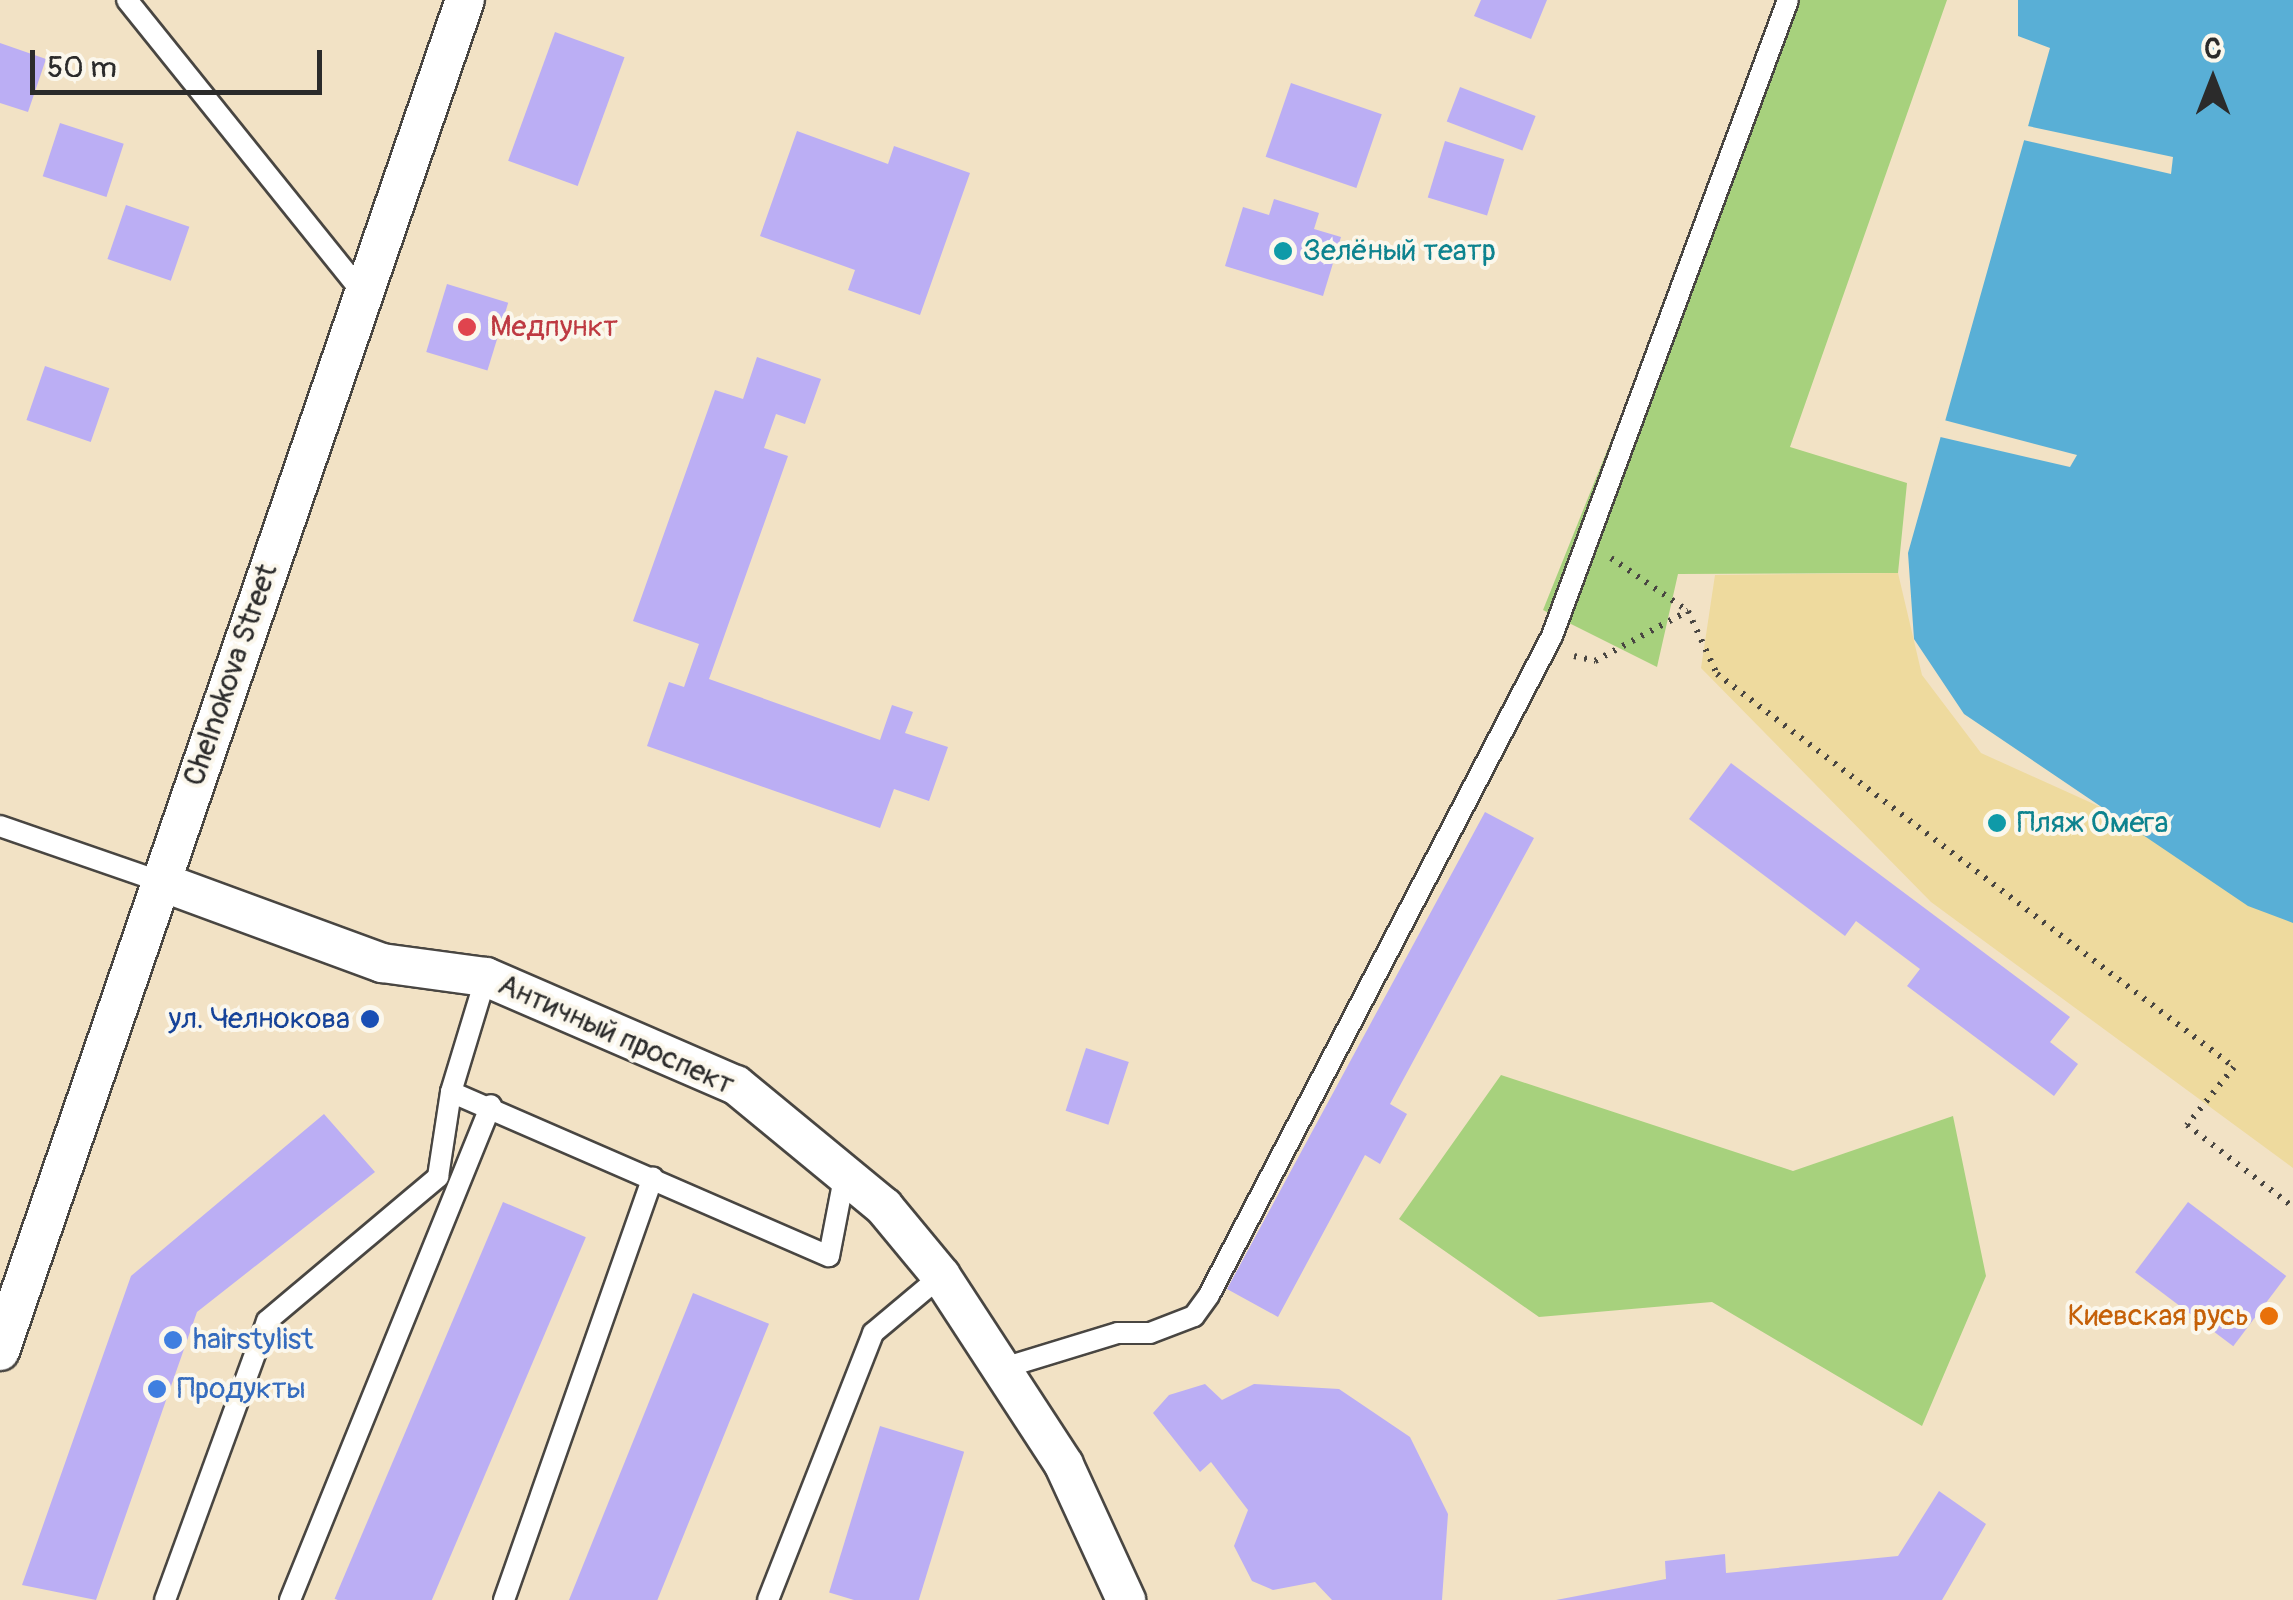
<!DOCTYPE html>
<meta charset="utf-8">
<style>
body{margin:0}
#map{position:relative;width:2293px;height:1600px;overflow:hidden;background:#f2e2c5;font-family:Pangolin,sans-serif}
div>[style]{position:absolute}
.green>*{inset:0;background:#a7d17d}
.sand>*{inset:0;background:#eeda9e}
.water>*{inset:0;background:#59afd6}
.pier>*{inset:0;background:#f2e2c5}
.building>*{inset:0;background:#bbaef4;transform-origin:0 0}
.path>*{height:6px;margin-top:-3px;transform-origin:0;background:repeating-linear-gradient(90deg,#494642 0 2.5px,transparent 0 10.5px)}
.roads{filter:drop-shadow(2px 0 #494642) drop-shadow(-2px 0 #494642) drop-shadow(0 2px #494642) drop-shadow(0 -2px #494642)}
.lane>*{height:20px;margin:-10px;padding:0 10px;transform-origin:10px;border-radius:10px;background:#fff}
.street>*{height:38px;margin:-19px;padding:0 19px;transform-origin:19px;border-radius:19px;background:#fff}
.dots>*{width:28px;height:28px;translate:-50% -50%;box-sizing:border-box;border:5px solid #fbf7ec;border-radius:50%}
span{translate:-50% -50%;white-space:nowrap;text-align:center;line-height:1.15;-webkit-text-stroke:8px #fbf7ec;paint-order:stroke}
.culture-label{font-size:30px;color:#0d838f}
.left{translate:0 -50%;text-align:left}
.health-label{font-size:30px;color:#be3a42}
.street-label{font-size:30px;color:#2b2b2b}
.transit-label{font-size:30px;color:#164399}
.right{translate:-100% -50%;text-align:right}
.food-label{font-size:30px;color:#c56008}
.shop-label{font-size:30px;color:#366cbe}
.north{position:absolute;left:2163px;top:30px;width:100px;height:100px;-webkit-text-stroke:8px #fbf7ec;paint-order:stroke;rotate:0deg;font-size:28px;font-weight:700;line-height:40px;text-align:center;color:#2b2b2b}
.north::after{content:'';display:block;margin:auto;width:35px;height:45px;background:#2b2b2b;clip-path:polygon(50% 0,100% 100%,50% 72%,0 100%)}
.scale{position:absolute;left:30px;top:50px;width:292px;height:45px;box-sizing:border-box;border:5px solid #2b2b2b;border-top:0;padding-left:12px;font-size:30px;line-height:35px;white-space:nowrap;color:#2b2b2b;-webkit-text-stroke:8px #fbf7ec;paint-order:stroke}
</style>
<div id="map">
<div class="green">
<i style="clip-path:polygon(1788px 0,1947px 0,1790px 447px,1907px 483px,1898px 573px,1678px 574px,1657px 667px,1543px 610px)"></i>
<i style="clip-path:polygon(1501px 1075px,1793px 1171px,1953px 1116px,1986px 1276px,1922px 1426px,1712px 1302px,1539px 1317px,1399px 1219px)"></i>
</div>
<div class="sand">
<i style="clip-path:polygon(1898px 573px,1922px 675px,1981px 753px,2293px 894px,2293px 1168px,1931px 902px,1701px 668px,1715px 575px)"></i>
</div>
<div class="water">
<i style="clip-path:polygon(2018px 0,2293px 0,2293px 923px,2248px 906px,1964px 714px,1914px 639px,1908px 553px,2050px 48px,2018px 36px)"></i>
</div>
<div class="pier">
<i style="clip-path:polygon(2023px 125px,2173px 157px,2171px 174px,2019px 139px)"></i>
<i style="clip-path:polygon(1940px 419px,2077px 455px,2070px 467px,1936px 436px)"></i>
</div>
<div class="building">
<i style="clip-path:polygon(1481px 0,1547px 0,1531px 39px,1474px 16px)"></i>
<i style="left:555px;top:32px;width:74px;height:137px;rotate:20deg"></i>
<i style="clip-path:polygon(0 43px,46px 59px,28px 112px,0 103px)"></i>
<i style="left:1291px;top:83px;width:96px;height:78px;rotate:19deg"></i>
<i style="left:1460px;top:87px;width:81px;height:37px;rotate:21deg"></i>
<i style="left:60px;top:123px;width:67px;height:56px;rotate:18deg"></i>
<i style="clip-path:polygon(797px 131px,888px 164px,894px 146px,970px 173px,920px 315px,848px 290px,855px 270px,760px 236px)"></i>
<i style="left:1445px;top:141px;width:62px;height:59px;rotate:17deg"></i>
<i style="clip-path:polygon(1274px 199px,1319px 213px,1314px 229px,1341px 237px,1323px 296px,1225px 266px,1243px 207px,1269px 215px)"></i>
<i style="left:126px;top:205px;width:67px;height:57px;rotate:19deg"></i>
<i style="left:447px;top:284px;width:64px;height:71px;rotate:17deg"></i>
<i style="clip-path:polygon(757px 357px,821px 379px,805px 424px,776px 414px,764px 448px,788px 456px,709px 679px,880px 740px,892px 705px,913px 712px,905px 733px,948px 747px,929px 801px,894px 789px,880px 828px,647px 746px,669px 682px,684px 687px,699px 644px,633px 621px,715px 390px,743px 399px)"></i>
<i style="left:45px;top:366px;width:68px;height:57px;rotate:19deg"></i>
<i style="clip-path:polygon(1731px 763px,2070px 1017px,2050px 1042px,2078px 1064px,2054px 1096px,1907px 986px,1920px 969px,1856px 921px,1845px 936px,1689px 819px)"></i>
<i style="clip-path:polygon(1485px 812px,1534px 838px,1390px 1104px,1407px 1114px,1380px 1164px,1365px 1155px,1278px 1317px,1227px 1289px)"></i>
<i style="left:1086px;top:1048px;width:45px;height:66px;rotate:18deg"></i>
<i style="clip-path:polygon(324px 1114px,375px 1172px,197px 1312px,96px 1600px,22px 1585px,131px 1276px)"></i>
<i style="left:503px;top:1202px;width:90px;height:431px;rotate:23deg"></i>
<i style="left:2188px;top:1202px;width:123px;height:88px;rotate:37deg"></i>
<i style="left:693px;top:1293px;width:82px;height:331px;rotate:22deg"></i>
<i style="clip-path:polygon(1205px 1384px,1222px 1400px,1254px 1384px,1339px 1389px,1410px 1437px,1448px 1514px,1442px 1600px,1332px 1600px,1315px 1582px,1273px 1590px,1252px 1581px,1234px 1546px,1248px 1510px,1211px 1462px,1200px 1472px,1153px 1413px,1169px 1395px)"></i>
<i style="left:880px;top:1426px;width:88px;height:174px;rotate:17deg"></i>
<i style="clip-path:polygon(1939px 1491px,1986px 1524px,1942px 1600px,1556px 1600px,1666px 1579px,1665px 1561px,1725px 1554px,1726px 1573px,1898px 1556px)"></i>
</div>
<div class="path">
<i style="left:1611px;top:558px;width:93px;rotate:34.5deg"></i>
<i style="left:1574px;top:656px;width:22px;rotate:13deg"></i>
<i style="left:1595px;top:661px;width:106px;rotate:-28.3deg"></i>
<i style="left:1688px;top:611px;width:69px;rotate:65.3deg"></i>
<i style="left:1717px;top:674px;width:649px;rotate:37.24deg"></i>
<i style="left:2234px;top:1067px;width:75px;rotate:129deg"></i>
<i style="left:2187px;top:1125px;width:134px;rotate:37.7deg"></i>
</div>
<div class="roads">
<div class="lane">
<i style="left:127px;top:0;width:377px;rotate:51.2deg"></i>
<i style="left:0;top:826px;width:168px;rotate:19.1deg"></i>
<i style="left:451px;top:1092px;width:412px;rotate:23.5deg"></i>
<i style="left:829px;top:1256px;width:85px;rotate:-79.1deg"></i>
<i style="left:1000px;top:1369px;width:123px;rotate:-17deg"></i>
<i style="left:1118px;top:1333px;width:32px"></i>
<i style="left:1150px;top:1333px;width:47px;rotate:-21.1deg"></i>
<i style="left:1194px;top:1316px;width:26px;rotate:-54deg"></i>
<i style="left:1209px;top:1295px;width:743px;rotate:-62.5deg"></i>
<i style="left:1552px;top:636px;width:678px;rotate:-69.64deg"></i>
<i style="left:165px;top:1600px;width:297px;rotate:-69.9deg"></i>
<i style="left:267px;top:1321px;width:224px;rotate:-40.1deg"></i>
<i style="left:438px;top:1177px;width:86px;rotate:-81.3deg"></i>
<i style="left:451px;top:1092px;width:120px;rotate:-73.1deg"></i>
<i style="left:290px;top:1600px;width:534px;rotate:-67.9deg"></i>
<i style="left:504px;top:1600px;width:448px;rotate:-70.6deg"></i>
<i style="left:768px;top:1600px;width:287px;rotate:-68.5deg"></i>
<i style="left:873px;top:1333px;width:89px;rotate:-40deg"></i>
</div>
<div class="street">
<i style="left:159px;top:881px;width:238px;rotate:20.2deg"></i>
<i style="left:382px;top:963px;width:105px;rotate:7.7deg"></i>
<i style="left:486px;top:977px;width:272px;rotate:23.4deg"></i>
<i style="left:736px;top:1085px;width:192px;rotate:39.5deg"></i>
<i style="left:884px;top:1207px;width:89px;rotate:50.4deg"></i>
<i style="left:941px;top:1276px;width:225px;rotate:56.9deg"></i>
<i style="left:1064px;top:1465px;width:149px;rotate:65.3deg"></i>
<i style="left:0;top:1351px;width:1429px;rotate:-71.01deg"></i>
</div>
</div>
<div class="dots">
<i style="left:1283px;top:251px;background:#0f9aa8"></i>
<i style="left:467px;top:327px;background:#e0444e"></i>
<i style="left:1997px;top:823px;background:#0f9aa8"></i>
<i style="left:370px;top:1019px;background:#1a4fb4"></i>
<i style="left:2269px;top:1316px;background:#e8710a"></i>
<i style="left:173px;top:1340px;background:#3f7fe0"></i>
<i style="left:157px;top:1389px;background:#3f7fe0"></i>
</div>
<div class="culture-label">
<span class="left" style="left:1303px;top:251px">Зелёный театр</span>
<span class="left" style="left:2017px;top:823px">Пляж Омега</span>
</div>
<div class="health-label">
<span class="left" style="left:490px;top:327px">Медпункт</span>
</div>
<div class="street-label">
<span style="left:231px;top:675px;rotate:-71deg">Chelnokova Street</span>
<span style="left:616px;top:1035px;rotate:24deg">Античный проспект</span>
</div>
<div class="transit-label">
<span class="right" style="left:350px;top:1019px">ул. Челнокова</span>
</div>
<div class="food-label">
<span class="right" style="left:2249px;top:1316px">Киевская русь</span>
</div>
<div class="shop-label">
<span class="left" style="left:193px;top:1340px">hairstylist</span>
<span class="left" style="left:177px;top:1389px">Продукты</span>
</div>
<div class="north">С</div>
<div class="scale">50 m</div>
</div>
